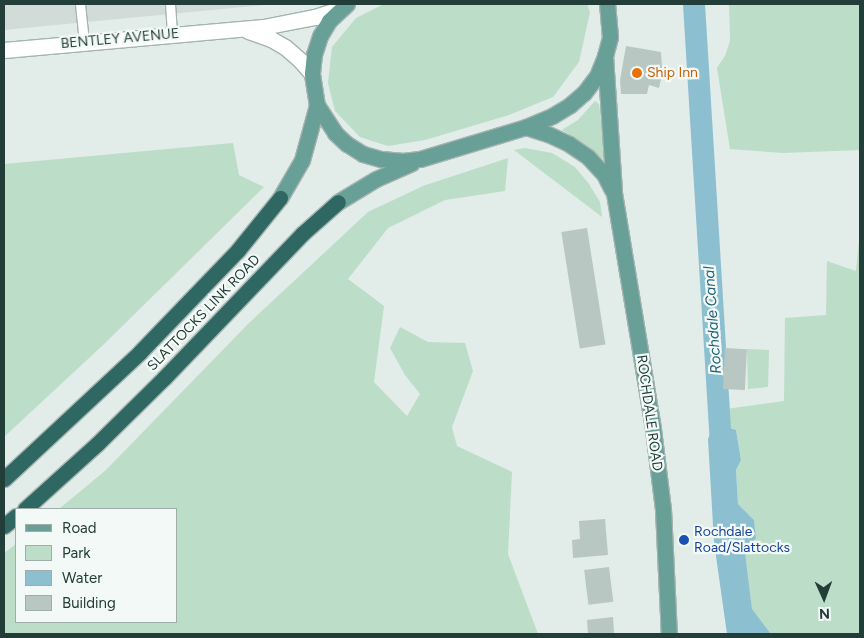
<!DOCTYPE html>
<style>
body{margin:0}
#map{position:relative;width:864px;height:638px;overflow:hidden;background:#e2ece9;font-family:Figtree,sans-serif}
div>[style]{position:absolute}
.built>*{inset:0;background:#d1dcd8}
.green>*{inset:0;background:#bcddc8}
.water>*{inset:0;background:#8cbfd0}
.canal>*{height:22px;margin:-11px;padding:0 11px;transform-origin:11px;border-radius:11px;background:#8cbfd0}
.building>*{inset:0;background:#b8c7c2;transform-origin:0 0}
.roads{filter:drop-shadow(1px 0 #a5b4b0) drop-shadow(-1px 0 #a5b4b0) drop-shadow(0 1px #a5b4b0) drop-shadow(0 -1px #a5b4b0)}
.lane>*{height:9px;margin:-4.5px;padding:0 4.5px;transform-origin:4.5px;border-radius:4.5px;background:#fff}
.street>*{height:15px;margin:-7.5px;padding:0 7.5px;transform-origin:7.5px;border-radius:7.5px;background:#fff}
.primary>*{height:15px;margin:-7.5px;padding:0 7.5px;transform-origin:7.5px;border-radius:7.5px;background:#68a097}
.highway>*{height:15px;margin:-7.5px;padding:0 7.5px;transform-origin:7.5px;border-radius:7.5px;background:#2f6862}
.dots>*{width:14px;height:14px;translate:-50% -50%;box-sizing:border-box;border:2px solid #f3f9f6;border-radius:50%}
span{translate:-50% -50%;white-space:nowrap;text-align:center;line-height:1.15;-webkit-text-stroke:4.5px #f3f9f6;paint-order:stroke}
.street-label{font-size:14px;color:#233d38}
.food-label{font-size:14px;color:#c56008}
.left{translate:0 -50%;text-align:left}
.transit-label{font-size:14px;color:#164399}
.water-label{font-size:15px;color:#1e6077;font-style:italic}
.frame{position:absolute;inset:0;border:5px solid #233d38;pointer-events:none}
.legend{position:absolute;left:15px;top:508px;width:162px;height:115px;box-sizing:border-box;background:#f3f9f6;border:1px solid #a0aeaa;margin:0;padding:6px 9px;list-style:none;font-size:15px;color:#233d38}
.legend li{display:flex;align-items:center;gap:10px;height:25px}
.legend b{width:25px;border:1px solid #a0aeaa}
.north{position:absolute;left:799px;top:573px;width:50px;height:50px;-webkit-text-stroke:4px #f3f9f6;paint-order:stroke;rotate:178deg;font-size:14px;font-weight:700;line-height:20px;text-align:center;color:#233d38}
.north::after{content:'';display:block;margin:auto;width:18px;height:22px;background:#233d38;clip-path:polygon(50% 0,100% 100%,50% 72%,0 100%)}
</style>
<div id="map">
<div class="built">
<i style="clip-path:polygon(4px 4px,274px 4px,4px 30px)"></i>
</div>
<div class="green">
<i style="clip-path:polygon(384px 4px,587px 4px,590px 12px,579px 62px,553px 97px,509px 115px,425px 140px,388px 146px,360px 137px,335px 111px,328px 83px,332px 47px,356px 18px)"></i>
<i style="clip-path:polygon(729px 4px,860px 4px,860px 150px,783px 153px,730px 149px,717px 68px,725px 56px,730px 41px)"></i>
<i style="clip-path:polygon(595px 101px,599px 104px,605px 155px,602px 159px,589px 147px,562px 130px,578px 120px)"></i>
<i style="clip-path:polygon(233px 143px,239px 175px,264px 187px,102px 346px,4px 437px,4px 164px)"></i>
<i style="clip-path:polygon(525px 148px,552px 153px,575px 167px,589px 184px,600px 202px,602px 217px,514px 150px)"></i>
<i style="clip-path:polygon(508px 158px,505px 191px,445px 200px,388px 228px,348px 279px,384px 306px,374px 382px,407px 416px,420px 394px,405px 375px,390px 348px,400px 327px,428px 342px,465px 343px,473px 371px,452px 427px,457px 446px,512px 472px,508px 554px,538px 634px,4px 634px,4px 553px,16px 544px,16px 622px,176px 622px,176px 509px,59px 509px,106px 470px,249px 323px,368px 212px,423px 186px)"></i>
<i style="clip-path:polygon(860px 232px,860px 634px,771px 634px,752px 609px,745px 552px,756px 538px,754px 520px,738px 504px,736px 470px,741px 460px,736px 430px,727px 427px,726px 409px,784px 401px,785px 318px,826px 315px,827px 261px,856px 271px)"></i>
<i style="clip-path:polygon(747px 349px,769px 350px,768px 387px,748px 389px)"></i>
</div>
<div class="water">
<i style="clip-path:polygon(712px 409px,726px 409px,727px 427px,736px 430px,741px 460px,736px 470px,738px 504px,754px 520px,756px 538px,745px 552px,752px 609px,771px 634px,727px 634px,714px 542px,708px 439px,714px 424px)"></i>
</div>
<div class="canal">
<i style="left:694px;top:4px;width:437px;rotate:86.5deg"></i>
</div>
<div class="building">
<i style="clip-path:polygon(626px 46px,661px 52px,662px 69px,654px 68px,652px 77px,661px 79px,659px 88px,649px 85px,647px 94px,621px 94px,620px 80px)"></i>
<i style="left:587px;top:228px;width:118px;height:26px;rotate:81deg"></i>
<i style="left:725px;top:348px;width:22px;height:41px;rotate:3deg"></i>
<i style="clip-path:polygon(605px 519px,608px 555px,573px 558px,572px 540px,580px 539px,579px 521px)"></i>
<i style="left:609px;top:567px;width:35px;height:25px;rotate:83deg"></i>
<i style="clip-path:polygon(613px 617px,614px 634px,588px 634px,587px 620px)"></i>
</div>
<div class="roads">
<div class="lane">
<i style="left:80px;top:4px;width:38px;rotate:84deg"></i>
<i style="left:170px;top:4px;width:31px;rotate:86deg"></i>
</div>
<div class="street">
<i style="left:248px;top:31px;width:24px;rotate:19deg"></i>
<i style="left:271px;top:39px;width:16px;rotate:30deg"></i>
<i style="left:285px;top:47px;width:20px;rotate:41deg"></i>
<i style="left:300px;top:60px;width:18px;rotate:49deg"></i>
<i style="left:4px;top:50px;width:260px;rotate:-5.1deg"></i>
<i style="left:263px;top:27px;width:53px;rotate:-10.9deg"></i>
<i style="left:315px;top:17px;width:26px;rotate:-18deg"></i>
</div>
<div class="primary">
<i style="left:347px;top:4px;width:25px;rotate:137deg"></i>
<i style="left:329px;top:21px;width:17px;rotate:121deg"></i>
<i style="left:320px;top:36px;width:19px;rotate:108deg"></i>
<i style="left:314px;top:54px;width:20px;rotate:96deg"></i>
<i style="left:312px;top:74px;width:31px;rotate:81deg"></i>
<i style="left:317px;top:105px;width:33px;rotate:57deg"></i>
<i style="left:335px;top:133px;width:16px;rotate:43deg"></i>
<i style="left:347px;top:144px;width:19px;rotate:32deg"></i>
<i style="left:363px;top:154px;width:19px;rotate:16deg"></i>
<i style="left:381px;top:159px;width:22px;rotate:5deg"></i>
<i style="left:403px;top:161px;width:17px;rotate:-7deg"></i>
<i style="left:420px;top:159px;width:111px;rotate:-16.8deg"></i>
<i style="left:526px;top:127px;width:28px;rotate:-23deg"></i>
<i style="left:552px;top:116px;width:21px;rotate:-31deg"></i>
<i style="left:570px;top:105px;width:18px;rotate:-41deg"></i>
<i style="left:584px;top:93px;width:21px;rotate:-53deg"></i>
<i style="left:597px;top:76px;width:22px;rotate:-68deg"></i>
<i style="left:605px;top:56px;width:20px;rotate:-75deg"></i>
<i style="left:610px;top:37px;width:33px;rotate:-95deg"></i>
<i style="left:605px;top:56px;width:137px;rotate:86.2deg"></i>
<i style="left:614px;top:193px;width:239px;rotate:80.6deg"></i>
<i style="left:653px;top:429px;width:81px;rotate:82.9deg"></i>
<i style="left:663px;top:509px;width:125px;rotate:87.3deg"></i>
<i style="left:526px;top:127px;width:23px;rotate:18deg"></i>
<i style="left:548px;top:134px;width:23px;rotate:25deg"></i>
<i style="left:569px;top:144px;width:23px;rotate:34deg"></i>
<i style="left:588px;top:157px;width:23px;rotate:47deg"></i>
<i style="left:604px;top:174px;width:18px;rotate:63deg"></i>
<i style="left:280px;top:198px;width:44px;rotate:-59.9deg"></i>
<i style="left:302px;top:160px;width:57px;rotate:-74.7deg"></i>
<i style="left:338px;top:202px;width:44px;rotate:-31.2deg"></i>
<i style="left:376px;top:179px;width:39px;rotate:-24deg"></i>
</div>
<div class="highway">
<i style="left:4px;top:479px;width:186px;rotate:-43deg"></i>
<i style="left:140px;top:352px;width:141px;rotate:-46.1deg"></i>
<i style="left:238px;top:250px;width:67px;rotate:-51.1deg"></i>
<i style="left:25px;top:509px;width:97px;rotate:-42.1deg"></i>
<i style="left:97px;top:444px;width:94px;rotate:-44.6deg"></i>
<i style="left:164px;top:378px;width:199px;rotate:-46.2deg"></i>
<i style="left:302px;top:234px;width:48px;rotate:-41.6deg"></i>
<i style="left:4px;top:526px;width:16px;rotate:-40deg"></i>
</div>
</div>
<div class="dots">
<i style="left:637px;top:73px;background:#e8710a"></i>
<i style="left:684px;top:540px;background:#1a4fb4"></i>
</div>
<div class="street-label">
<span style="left:120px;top:39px;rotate:-5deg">BENTLEY AVENUE</span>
<span style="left:204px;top:313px;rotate:-46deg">SLATTOCKS LINK ROAD</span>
<span style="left:649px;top:413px;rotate:82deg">ROCHDALE ROAD</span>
</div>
<div class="food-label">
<span class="left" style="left:647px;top:73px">Ship Inn</span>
</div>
<div class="transit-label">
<span class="left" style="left:694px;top:540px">Rochdale<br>Road/Slattocks</span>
</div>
<div class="water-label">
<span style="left:713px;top:320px;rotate:-94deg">Rochdale Canal</span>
</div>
<div class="frame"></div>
<ul class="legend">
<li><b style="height:6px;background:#68a097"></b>Road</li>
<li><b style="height:14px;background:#bcddc8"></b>Park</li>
<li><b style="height:14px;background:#8cbfd0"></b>Water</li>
<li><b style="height:14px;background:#b8c7c2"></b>Building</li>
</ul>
<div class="north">N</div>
</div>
